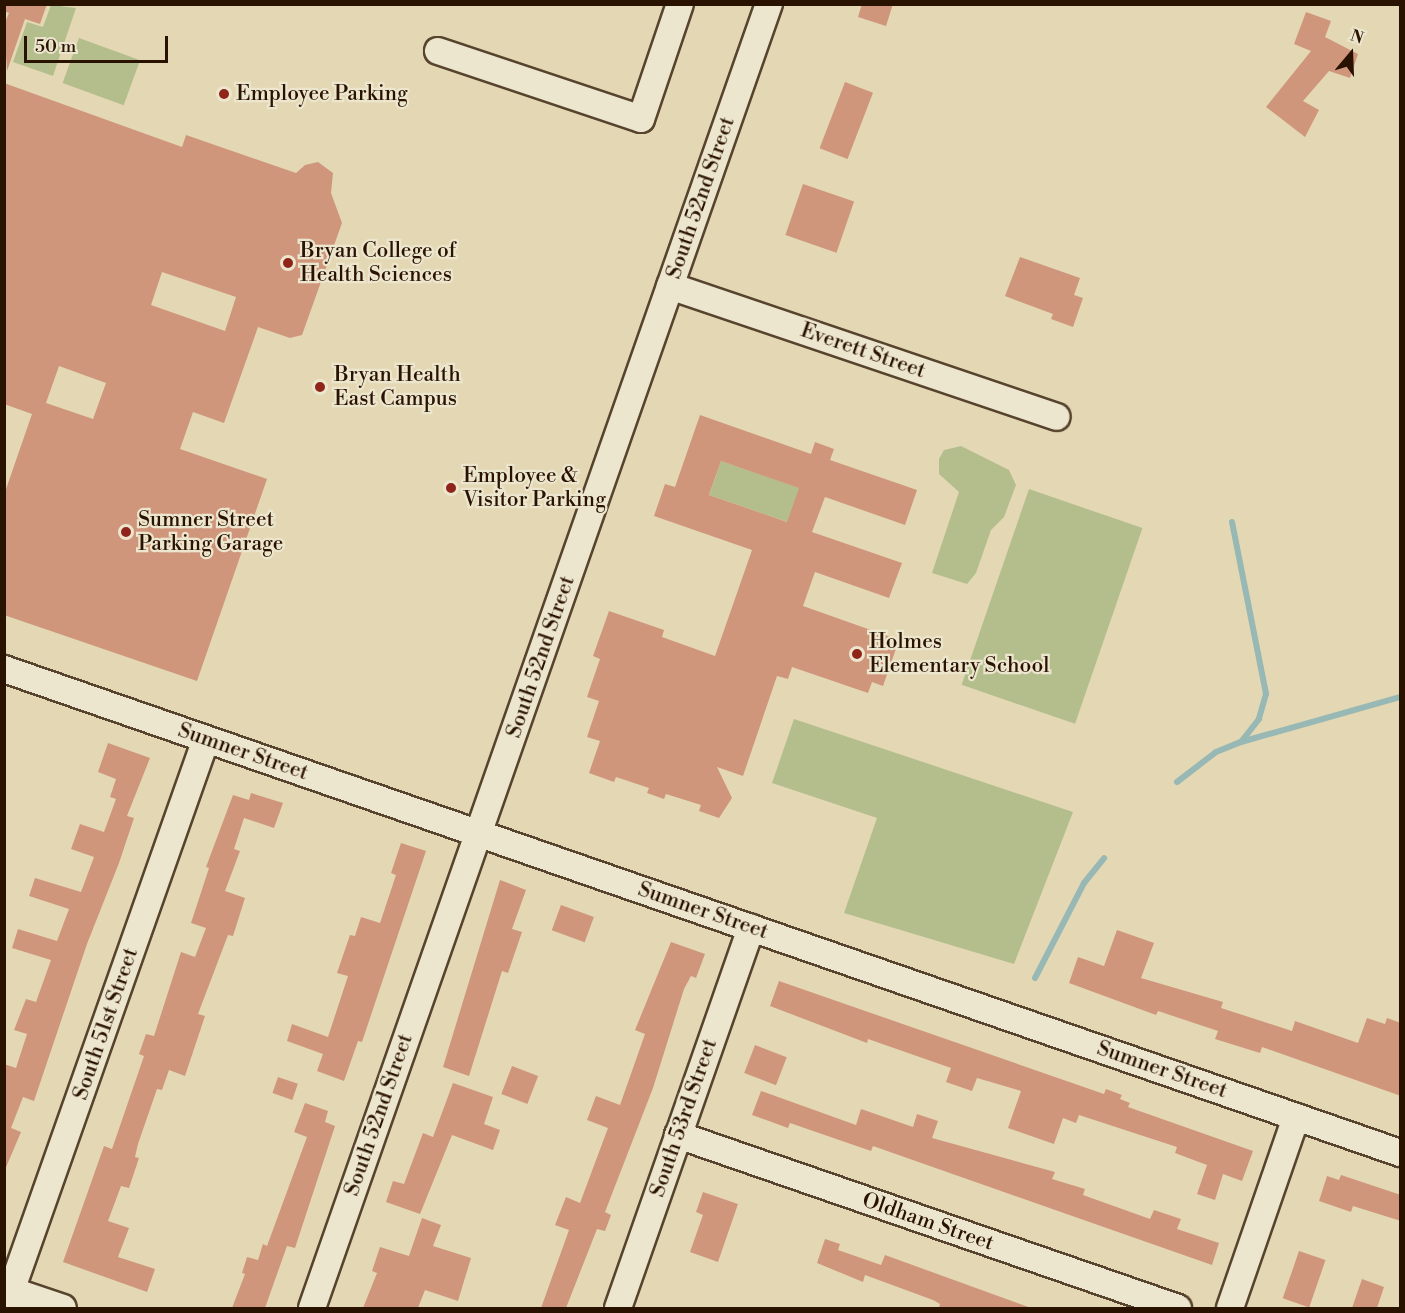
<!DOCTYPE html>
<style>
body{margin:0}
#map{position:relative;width:1405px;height:1313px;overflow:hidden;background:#e3d8b3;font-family:"Libre Bodoni",serif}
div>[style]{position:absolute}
.green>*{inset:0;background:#b4be8c;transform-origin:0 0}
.stream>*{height:6px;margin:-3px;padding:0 3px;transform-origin:3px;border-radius:3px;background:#97b8b4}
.building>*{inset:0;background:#cf967c;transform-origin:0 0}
.roads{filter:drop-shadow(2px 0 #58442e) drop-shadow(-2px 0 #58442e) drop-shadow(0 2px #58442e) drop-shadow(0 -2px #58442e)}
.minor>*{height:26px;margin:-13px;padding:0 13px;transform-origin:13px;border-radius:13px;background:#ede6ce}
.dots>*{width:16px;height:16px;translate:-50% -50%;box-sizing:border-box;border:3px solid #ede6ce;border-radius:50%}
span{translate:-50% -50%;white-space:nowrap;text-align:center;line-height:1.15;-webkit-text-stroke:4.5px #ede6ce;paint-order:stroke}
.poi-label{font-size:21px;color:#2a1201}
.left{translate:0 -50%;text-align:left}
.street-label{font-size:21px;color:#2a1201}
.frame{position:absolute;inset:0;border:6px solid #2a1201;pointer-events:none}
.north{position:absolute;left:1321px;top:24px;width:60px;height:60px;-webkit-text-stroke:4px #ede6ce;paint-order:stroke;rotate:19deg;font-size:16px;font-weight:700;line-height:24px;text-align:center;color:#2a1201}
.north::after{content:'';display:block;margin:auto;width:21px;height:27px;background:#2a1201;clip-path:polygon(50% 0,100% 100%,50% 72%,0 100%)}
.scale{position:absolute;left:24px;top:36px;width:144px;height:27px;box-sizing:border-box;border:3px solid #2a1201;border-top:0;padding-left:8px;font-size:18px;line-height:21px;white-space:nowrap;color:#2a1201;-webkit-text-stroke:4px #ede6ce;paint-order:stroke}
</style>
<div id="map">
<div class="green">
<i style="clip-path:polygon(51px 5px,76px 8px,53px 76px,13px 62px,27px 22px,43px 27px)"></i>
<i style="left:79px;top:38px;width:65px;height:48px;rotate:20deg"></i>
<i style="clip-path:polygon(961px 446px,1009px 470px,1016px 485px,1004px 517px,991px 530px,976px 573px,967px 584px,932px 573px,959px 492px,939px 474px,939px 459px,944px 450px)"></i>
<i style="left:721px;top:461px;width:83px;height:36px;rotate:19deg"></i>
<i style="left:1029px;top:489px;width:120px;height:207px;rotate:19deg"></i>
<i style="clip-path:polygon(794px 719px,1073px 812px,1014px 964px,844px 913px,877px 818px,772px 783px)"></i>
</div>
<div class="stream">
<i style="left:1232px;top:522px;width:175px;rotate:78.8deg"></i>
<i style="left:1266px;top:694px;width:26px;rotate:106deg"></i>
<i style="left:1259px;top:719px;width:29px;rotate:128deg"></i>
<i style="left:1177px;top:782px;width:49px;rotate:-37.6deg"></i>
<i style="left:1216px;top:752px;width:27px;rotate:-22deg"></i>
<i style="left:1241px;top:742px;width:165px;rotate:-15.8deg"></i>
<i style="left:1035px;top:978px;width:107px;rotate:-62.7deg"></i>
<i style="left:1084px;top:883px;width:32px;rotate:-51deg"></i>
</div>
<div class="building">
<i style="clip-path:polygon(4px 4px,47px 4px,40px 24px,25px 19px,7px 71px,4px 25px,9px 13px,4px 11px)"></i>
<i style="clip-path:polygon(862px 4px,893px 4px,886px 26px,858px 17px)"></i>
<i style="clip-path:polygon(1306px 12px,1331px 21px,1325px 37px,1358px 54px,1350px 78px,1329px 71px,1303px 101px,1319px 110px,1305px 137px,1266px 107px,1311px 51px,1294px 44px)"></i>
<i style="left:845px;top:82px;width:30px;height:71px;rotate:21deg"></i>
<i style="clip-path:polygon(evenodd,4px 83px,182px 147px,186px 135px,296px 173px,305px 165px,318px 162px,333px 173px,331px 193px,342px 223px,302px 335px,290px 338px,258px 327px,224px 423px,193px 412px,180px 449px,267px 479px,197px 681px,4px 615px,4px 495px,32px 414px,4px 404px,4px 83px,162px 272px,236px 297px,225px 331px,151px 305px,162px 272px,4px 83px,59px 366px,106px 383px,93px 419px,46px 403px,59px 366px)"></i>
<i style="left:803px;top:184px;width:54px;height:54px;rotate:19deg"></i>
<i style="clip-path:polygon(1020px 257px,1080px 278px,1074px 295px,1083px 298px,1073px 327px,1051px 319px,1053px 314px,1005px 296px)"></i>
<i style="clip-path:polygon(evenodd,700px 415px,811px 454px,815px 442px,834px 449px,830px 460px,917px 490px,905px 525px,825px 497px,812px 532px,902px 563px,889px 598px,815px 572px,803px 606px,899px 640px,883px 686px,872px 682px,868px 693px,792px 667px,788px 679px,777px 676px,743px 776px,717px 767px,732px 798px,719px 818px,699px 811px,701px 805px,666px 794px,664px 799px,647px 793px,649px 788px,616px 777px,614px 782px,589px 773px,600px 741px,587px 737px,599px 701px,587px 697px,600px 659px,593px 656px,609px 611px,664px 630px,662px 637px,715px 656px,752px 550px,654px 516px,665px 484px,675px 487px,700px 415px,721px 461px,799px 488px,787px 522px,709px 495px,721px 461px)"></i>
<i style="clip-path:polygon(108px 743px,150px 758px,127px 816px,134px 818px,119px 863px,87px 944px,34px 1101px,23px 1097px,11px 1128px,21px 1132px,4px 1172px,4px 1064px,16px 1068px,27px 1034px,14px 1030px,26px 999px,36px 1002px,51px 960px,12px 948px,18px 929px,57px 941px,69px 909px,29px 896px,35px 878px,81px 892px,94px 857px,71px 849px,80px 824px,104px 832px,116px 799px,110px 797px,116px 779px,98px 772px)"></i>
<i style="clip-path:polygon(251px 793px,283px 803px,274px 828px,244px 818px,234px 849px,240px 851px,225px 891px,245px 898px,233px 936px,228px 935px,198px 1014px,205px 1016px,185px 1076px,169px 1070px,162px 1090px,157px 1089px,138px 1144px,135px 1157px,139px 1158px,129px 1188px,121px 1186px,108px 1221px,129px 1228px,118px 1257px,155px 1269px,147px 1292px,63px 1262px,104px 1146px,112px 1149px,144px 1056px,139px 1054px,146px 1034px,154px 1036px,181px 952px,195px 957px,206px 928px,191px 923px,209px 868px,206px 867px,233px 795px,249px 800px)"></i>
<i style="clip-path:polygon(401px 843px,426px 851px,362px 1042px,358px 1041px,344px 1081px,317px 1071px,323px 1054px,287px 1041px,292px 1024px,328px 1037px,348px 976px,337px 973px,350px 935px,355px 936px,361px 917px,380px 923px,396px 875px,391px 873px)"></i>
<i style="clip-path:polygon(500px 880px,526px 890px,512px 929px,522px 932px,508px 973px,502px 971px,469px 1076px,443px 1067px)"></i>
<i style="left:561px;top:905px;width:35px;height:27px;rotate:20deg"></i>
<i style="clip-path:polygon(1117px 930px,1154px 943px,1141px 978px,1223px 1002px,1221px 1008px,1292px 1031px,1295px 1021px,1358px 1043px,1367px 1018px,1385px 1024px,1387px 1018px,1401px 1023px,1401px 1096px,1262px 1047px,1260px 1053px,1215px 1039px,1218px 1031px,1158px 1011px,1156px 1015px,1069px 983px,1078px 957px,1104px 966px)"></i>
<i style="clip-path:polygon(671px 942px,705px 954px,696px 978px,691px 976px,684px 989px,653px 1088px,605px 1212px,611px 1215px,605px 1231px,597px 1229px,566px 1308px,541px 1308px,569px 1230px,555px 1225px,566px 1197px,580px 1203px,608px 1128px,587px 1120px,596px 1096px,620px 1105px,645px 1034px,635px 1030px)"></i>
<i style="clip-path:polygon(779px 981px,1104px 1094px,1106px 1089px,1122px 1095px,1120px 1099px,1130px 1103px,1128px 1107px,1253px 1151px,1242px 1181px,1223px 1174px,1215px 1200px,1197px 1194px,1207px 1165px,1175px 1153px,1177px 1147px,1079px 1115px,1076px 1123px,1063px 1118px,1054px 1144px,1008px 1128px,1021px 1091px,977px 1078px,972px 1091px,946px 1082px,951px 1068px,868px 1039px,867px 1043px,770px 1006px)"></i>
<i style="left:755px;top:1045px;width:34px;height:30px;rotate:21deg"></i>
<i style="left:512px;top:1066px;width:28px;height:30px;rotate:21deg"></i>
<i style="left:278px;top:1077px;width:21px;height:17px;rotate:19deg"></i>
<i style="clip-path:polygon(453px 1083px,493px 1097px,484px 1124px,500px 1130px,493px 1150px,452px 1135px,420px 1214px,386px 1202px,393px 1181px,404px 1184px,423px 1133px,433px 1137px)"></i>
<i style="clip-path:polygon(761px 1091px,856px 1125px,861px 1109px,913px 1127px,917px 1114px,938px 1121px,932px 1138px,1055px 1172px,1052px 1179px,1085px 1189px,1083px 1195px,1150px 1219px,1154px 1210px,1181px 1219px,1177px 1229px,1219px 1243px,1212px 1265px,873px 1146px,871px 1151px,790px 1123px,788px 1128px,752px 1115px)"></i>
<i style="clip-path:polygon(305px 1103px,328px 1111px,325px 1122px,335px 1126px,295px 1248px,287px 1246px,265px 1308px,232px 1308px,245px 1274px,242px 1273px,247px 1257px,258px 1260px,263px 1244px,267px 1246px,307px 1137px,294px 1132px)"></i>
<i style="clip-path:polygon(1341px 1175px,1401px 1195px,1401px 1221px,1353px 1206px,1351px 1212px,1319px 1201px,1327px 1176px,1339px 1180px)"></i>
<i style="clip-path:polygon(703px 1192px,738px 1204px,718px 1262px,690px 1252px,703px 1215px,696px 1212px)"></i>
<i style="clip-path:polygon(422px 1218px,441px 1225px,433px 1246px,471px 1258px,458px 1301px,425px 1290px,418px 1308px,363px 1308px,377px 1273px,372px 1271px,380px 1247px,409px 1256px)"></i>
<i style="clip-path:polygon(825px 1239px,840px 1244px,838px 1250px,881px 1265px,885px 1255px,1031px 1308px,939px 1308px,940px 1304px,933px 1300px,865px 1275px,863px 1282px,817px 1263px)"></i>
<i style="left:1299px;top:1251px;width:28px;height:50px;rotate:19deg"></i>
<i style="clip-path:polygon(1362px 1279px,1384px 1287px,1377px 1308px,1352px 1308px)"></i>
</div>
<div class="roads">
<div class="minor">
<i style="left:438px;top:51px;width:214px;rotate:18.5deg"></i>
<i style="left:641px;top:119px;width:121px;rotate:-71.3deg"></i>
<i style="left:670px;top:286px;width:408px;rotate:18.7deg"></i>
<i style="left:4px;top:669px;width:1478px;rotate:19.12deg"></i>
<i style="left:678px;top:1135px;width:529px;rotate:19.09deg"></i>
<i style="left:4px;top:1288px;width:62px;rotate:18.7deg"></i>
<i style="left:5px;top:1308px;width:603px;rotate:-70.54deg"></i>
<i style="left:312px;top:1308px;width:1382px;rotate:-70.69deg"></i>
<i style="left:618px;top:1308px;width:403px;rotate:-70.7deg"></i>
<i style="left:1230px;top:1308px;width:202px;rotate:-70.9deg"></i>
</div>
</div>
<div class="dots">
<i style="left:224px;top:94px;background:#8f2418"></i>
<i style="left:288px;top:263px;background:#8f2418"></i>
<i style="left:320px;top:387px;background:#8f2418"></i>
<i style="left:451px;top:488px;background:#8f2418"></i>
<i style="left:126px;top:532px;background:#8f2418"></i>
<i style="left:857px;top:654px;background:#8f2418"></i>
</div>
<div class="poi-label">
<span class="left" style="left:236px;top:94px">Employee Parking</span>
<span class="left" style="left:300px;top:263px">Bryan College of<br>Health Sciences</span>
<span class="left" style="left:334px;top:387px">Bryan Health<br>East Campus</span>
<span class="left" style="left:463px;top:488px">Employee &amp;<br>Visitor Parking</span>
<span class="left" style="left:138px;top:532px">Sumner Street<br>Parking Garage</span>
<span class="left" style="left:869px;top:654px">Holmes<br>Elementary School</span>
</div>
<div class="street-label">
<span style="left:701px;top:198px;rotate:-71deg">South 52nd Street</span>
<span style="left:863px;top:351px;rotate:19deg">Everett Street</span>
<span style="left:541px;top:657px;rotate:-71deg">South 52nd Street</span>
<span style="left:243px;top:752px;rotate:19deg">Sumner Street</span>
<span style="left:703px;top:911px;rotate:19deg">Sumner Street</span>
<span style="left:106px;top:1024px;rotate:-71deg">South 51st Street</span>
<span style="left:1162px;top:1070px;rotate:19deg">Sumner Street</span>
<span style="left:379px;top:1115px;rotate:-71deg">South 52nd Street</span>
<span style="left:684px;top:1118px;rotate:-71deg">South 53rd Street</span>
<span style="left:928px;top:1222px;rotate:19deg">Oldham Street</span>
</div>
<div class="frame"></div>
<div class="north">N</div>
<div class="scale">50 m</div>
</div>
